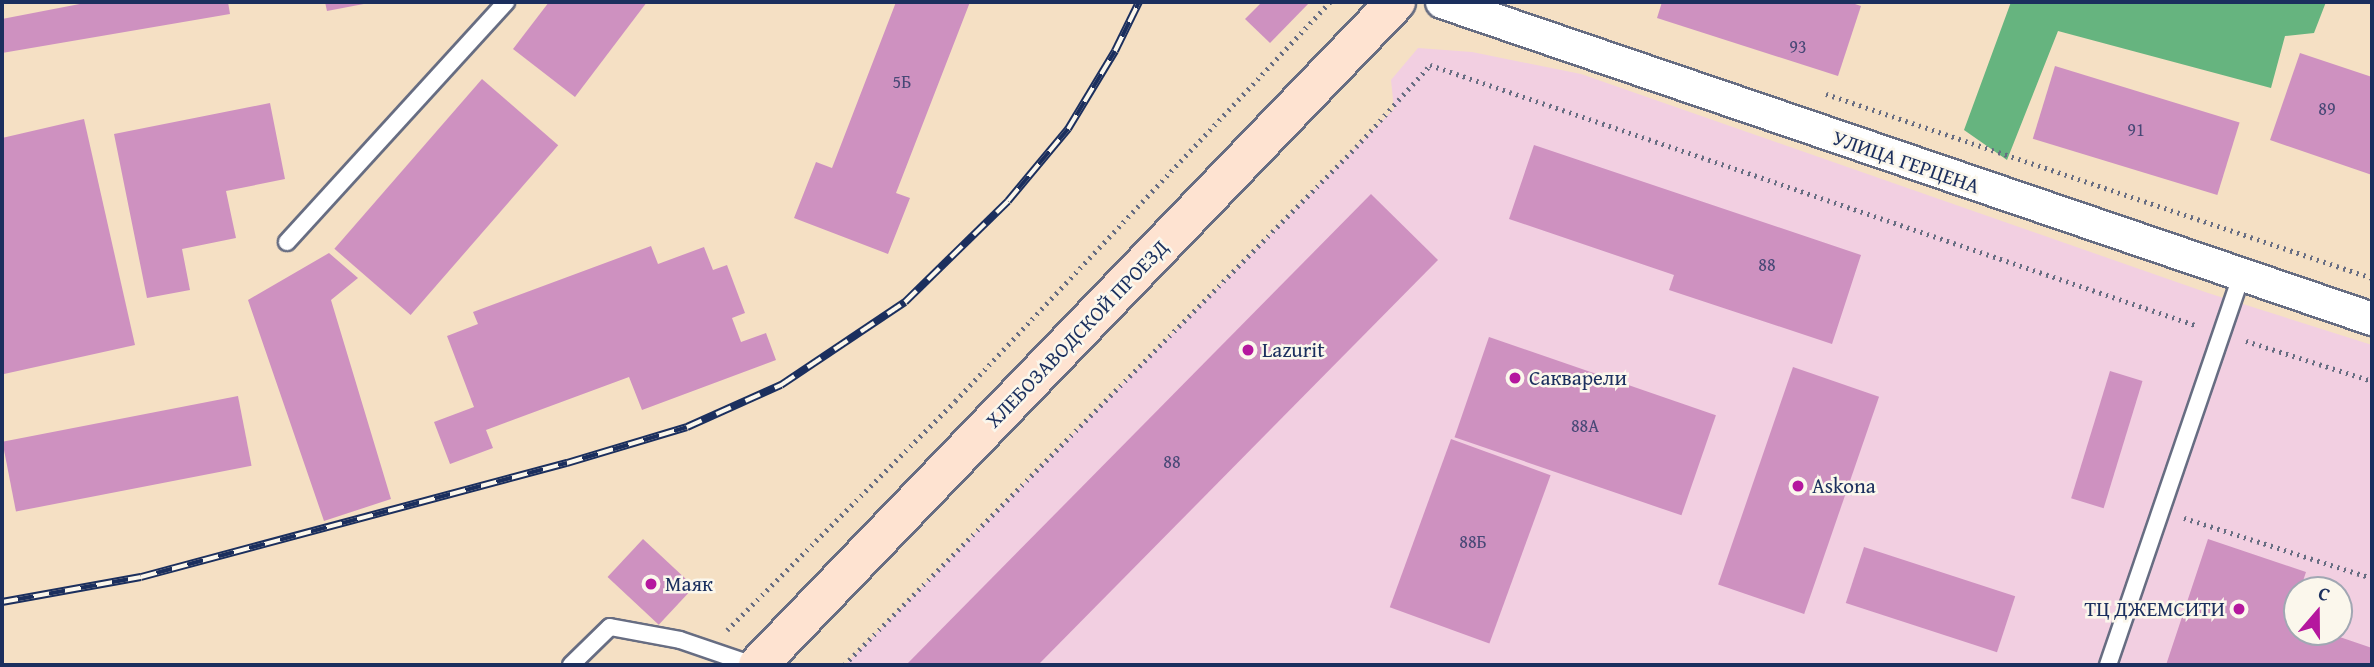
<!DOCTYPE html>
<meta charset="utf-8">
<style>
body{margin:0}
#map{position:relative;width:2374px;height:667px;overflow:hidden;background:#f5e0c4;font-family:"Gentium Book Plus",serif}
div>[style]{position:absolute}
.built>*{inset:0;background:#f2cfe1}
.forest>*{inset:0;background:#66b47f}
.building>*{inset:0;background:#ce91c0;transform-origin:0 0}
.path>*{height:4.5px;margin-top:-2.25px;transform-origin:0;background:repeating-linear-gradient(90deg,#676d82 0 2px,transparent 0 7px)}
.roads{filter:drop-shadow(2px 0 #676d82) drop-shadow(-2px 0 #676d82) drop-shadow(0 2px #676d82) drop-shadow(0 -2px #676d82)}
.lane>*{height:16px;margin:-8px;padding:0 8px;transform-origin:8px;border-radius:8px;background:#fff}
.street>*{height:32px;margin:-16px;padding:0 16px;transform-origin:16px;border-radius:16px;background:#fff}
.secondary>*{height:38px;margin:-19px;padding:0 19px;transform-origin:19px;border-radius:19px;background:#fee3d1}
.rail>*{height:8px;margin-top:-4px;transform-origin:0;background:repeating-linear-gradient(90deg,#fbf7ec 0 16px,#1b2f5e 0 32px);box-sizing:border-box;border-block:2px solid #1b2f5e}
.dots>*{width:19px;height:19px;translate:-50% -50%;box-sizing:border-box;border:4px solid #fbf7ec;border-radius:50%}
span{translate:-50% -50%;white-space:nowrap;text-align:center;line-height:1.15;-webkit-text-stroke:5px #fbf7ec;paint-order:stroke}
.number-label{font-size:18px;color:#484876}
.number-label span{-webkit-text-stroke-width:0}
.street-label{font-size:21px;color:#1b2f5e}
.poi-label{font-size:21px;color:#1b2f5e}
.left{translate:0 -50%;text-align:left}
.right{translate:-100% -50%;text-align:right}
.frame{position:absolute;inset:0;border:4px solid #1b2f5e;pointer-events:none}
.north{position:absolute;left:2283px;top:576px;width:70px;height:70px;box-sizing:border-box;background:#fbf7ec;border:2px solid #a1a7b3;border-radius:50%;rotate:20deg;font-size:19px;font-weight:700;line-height:28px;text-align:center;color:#1b2f5e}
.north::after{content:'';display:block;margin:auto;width:24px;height:32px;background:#b5179e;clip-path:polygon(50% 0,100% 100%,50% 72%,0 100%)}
</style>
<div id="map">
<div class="built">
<i style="clip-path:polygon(evenodd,1418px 48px,1472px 52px,1581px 74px,2208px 293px,2372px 345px,2372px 665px,845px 665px,1394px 109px,1391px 80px,1418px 48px,2297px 590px,2339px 590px,2339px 632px,2297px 632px,2297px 590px)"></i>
</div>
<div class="forest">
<i style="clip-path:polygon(2011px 2px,2326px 2px,2314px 33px,2285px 36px,2271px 88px,2058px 31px,2007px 160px,1964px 130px)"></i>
</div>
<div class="building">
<i style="clip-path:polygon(90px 2px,228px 2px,230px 14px,2px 53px,2px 19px)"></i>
<i style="clip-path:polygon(325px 2px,369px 2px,369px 3px,327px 11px)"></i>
<i style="clip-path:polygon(549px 2px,647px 2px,575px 97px,513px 49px)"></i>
<i style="clip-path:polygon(896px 2px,970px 2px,896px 193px,910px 198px,888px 254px,794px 218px,816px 162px,832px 168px)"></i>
<i style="clip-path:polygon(1262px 2px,1310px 2px,1270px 43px,1245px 19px)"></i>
<i style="clip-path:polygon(1662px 2px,1849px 2px,1861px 6px,1838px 76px,1657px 18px)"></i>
<i style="clip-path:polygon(2300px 53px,2372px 77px,2372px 175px,2270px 140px)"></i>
<i style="left:2055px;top:66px;width:193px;height:76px;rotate:17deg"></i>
<i style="left:482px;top:79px;width:101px;height:225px;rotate:41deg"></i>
<i style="clip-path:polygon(270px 103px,285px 179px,226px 191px,236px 238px,182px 249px,190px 290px,147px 298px,114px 134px)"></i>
<i style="clip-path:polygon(84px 119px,135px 345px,4px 374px,2px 138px)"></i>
<i style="clip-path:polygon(1534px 145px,1861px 255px,1832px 344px,1669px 290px,1674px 275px,1509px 219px)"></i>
<i style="clip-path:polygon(1371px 194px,1438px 260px,1038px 665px,906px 665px)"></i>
<i style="clip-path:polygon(651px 246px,658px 264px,704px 247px,713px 270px,727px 265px,745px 313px,732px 318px,741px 342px,766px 333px,776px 360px,642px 410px,629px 377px,486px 430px,493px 448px,450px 464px,434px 422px,474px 407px,447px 336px,478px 324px,473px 312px)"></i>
<i style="clip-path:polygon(329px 253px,358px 278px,331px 300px,391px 499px,324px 521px,248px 300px)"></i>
<i style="left:1489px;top:337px;width:240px;height:106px;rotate:19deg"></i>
<i style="left:1793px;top:367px;width:91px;height:230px;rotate:19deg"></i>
<i style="left:2110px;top:371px;width:34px;height:133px;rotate:17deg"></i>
<i style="left:238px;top:396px;width:71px;height:240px;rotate:79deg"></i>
<i style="left:1451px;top:439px;width:106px;height:179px;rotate:20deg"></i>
<i style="left:643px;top:539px;width:70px;height:52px;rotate:43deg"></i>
<i style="clip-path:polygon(2208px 539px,2306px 572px,2290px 620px,2297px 623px,2297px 632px,2325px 632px,2372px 648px,2372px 665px,2166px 665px)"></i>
<i style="left:1864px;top:547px;width:159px;height:59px;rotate:18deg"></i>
</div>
<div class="path">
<i style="left:1826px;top:94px;width:576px;rotate:18.62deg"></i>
<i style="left:2246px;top:341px;width:132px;rotate:17.6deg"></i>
<i style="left:2184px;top:518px;width:197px;rotate:17.7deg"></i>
<i style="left:727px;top:630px;width:323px;rotate:-45.1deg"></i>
<i style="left:955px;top:401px;width:548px;rotate:-46.78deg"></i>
<i style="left:844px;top:665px;width:728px;rotate:-45.33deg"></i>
<i style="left:1356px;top:147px;width:110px;rotate:-47.9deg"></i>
<i style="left:1430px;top:65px;width:811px;rotate:18.77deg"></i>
</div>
<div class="roads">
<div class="lane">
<i style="left:287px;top:242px;width:325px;rotate:-47.6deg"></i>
<i style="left:571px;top:665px;width:54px;rotate:-44.3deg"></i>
<i style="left:610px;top:627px;width:71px;rotate:10.5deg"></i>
<i style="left:680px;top:640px;width:77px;rotate:18.9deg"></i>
<i style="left:2108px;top:665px;width:410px;rotate:-71.1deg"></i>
</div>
<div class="street">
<i style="left:1442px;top:2px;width:983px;rotate:18.82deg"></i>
</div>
<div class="secondary">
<i style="left:758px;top:665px;width:920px;rotate:-46.1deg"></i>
</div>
</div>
<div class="rail">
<i style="left:2px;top:602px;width:141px;rotate:-10.2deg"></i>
<i style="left:141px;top:577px;width:441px;rotate:-15deg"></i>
<i style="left:567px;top:463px;width:125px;rotate:-16.7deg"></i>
<i style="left:687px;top:427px;width:103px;rotate:-24.1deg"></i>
<i style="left:781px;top:385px;width:149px;rotate:-33.8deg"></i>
<i style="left:905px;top:302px;width:144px;rotate:-44.4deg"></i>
<i style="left:1008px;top:201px;width:94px;rotate:-50.2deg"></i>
<i style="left:1068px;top:129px;width:91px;rotate:-58.9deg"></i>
<i style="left:1115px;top:51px;width:55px;rotate:-63.9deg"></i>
</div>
<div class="dots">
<i style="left:1248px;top:350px;background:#b5179e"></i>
<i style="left:1515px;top:378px;background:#b5179e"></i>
<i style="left:1798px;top:486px;background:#b5179e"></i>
<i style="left:651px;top:584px;background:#b5179e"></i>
<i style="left:2239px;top:609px;background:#b5179e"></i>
</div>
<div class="number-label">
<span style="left:1798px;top:47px">93</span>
<span style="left:902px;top:82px">5Б</span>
<span style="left:2327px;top:109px">89</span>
<span style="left:2136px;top:130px">91</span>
<span style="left:1767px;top:265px">88</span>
<span style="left:1585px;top:426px">88А</span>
<span style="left:1172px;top:462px">88</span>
<span style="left:1473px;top:542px">88Б</span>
</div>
<div class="street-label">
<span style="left:1906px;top:162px;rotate:19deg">УЛИЦА ГЕРЦЕНА</span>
<span style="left:1077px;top:334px;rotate:-46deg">ХЛЕБОЗАВОДСКОЙ ПРОЕЗД</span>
</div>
<div class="poi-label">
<span class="left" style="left:1262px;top:350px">Lazurit</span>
<span class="left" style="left:1529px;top:378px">Сакварели</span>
<span class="left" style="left:1812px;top:486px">Askona</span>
<span class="left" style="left:665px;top:584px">Маяк</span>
<span class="right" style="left:2225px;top:609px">ТЦ ДЖЕМСИТИ</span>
</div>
<div class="frame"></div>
<div class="north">С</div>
</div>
